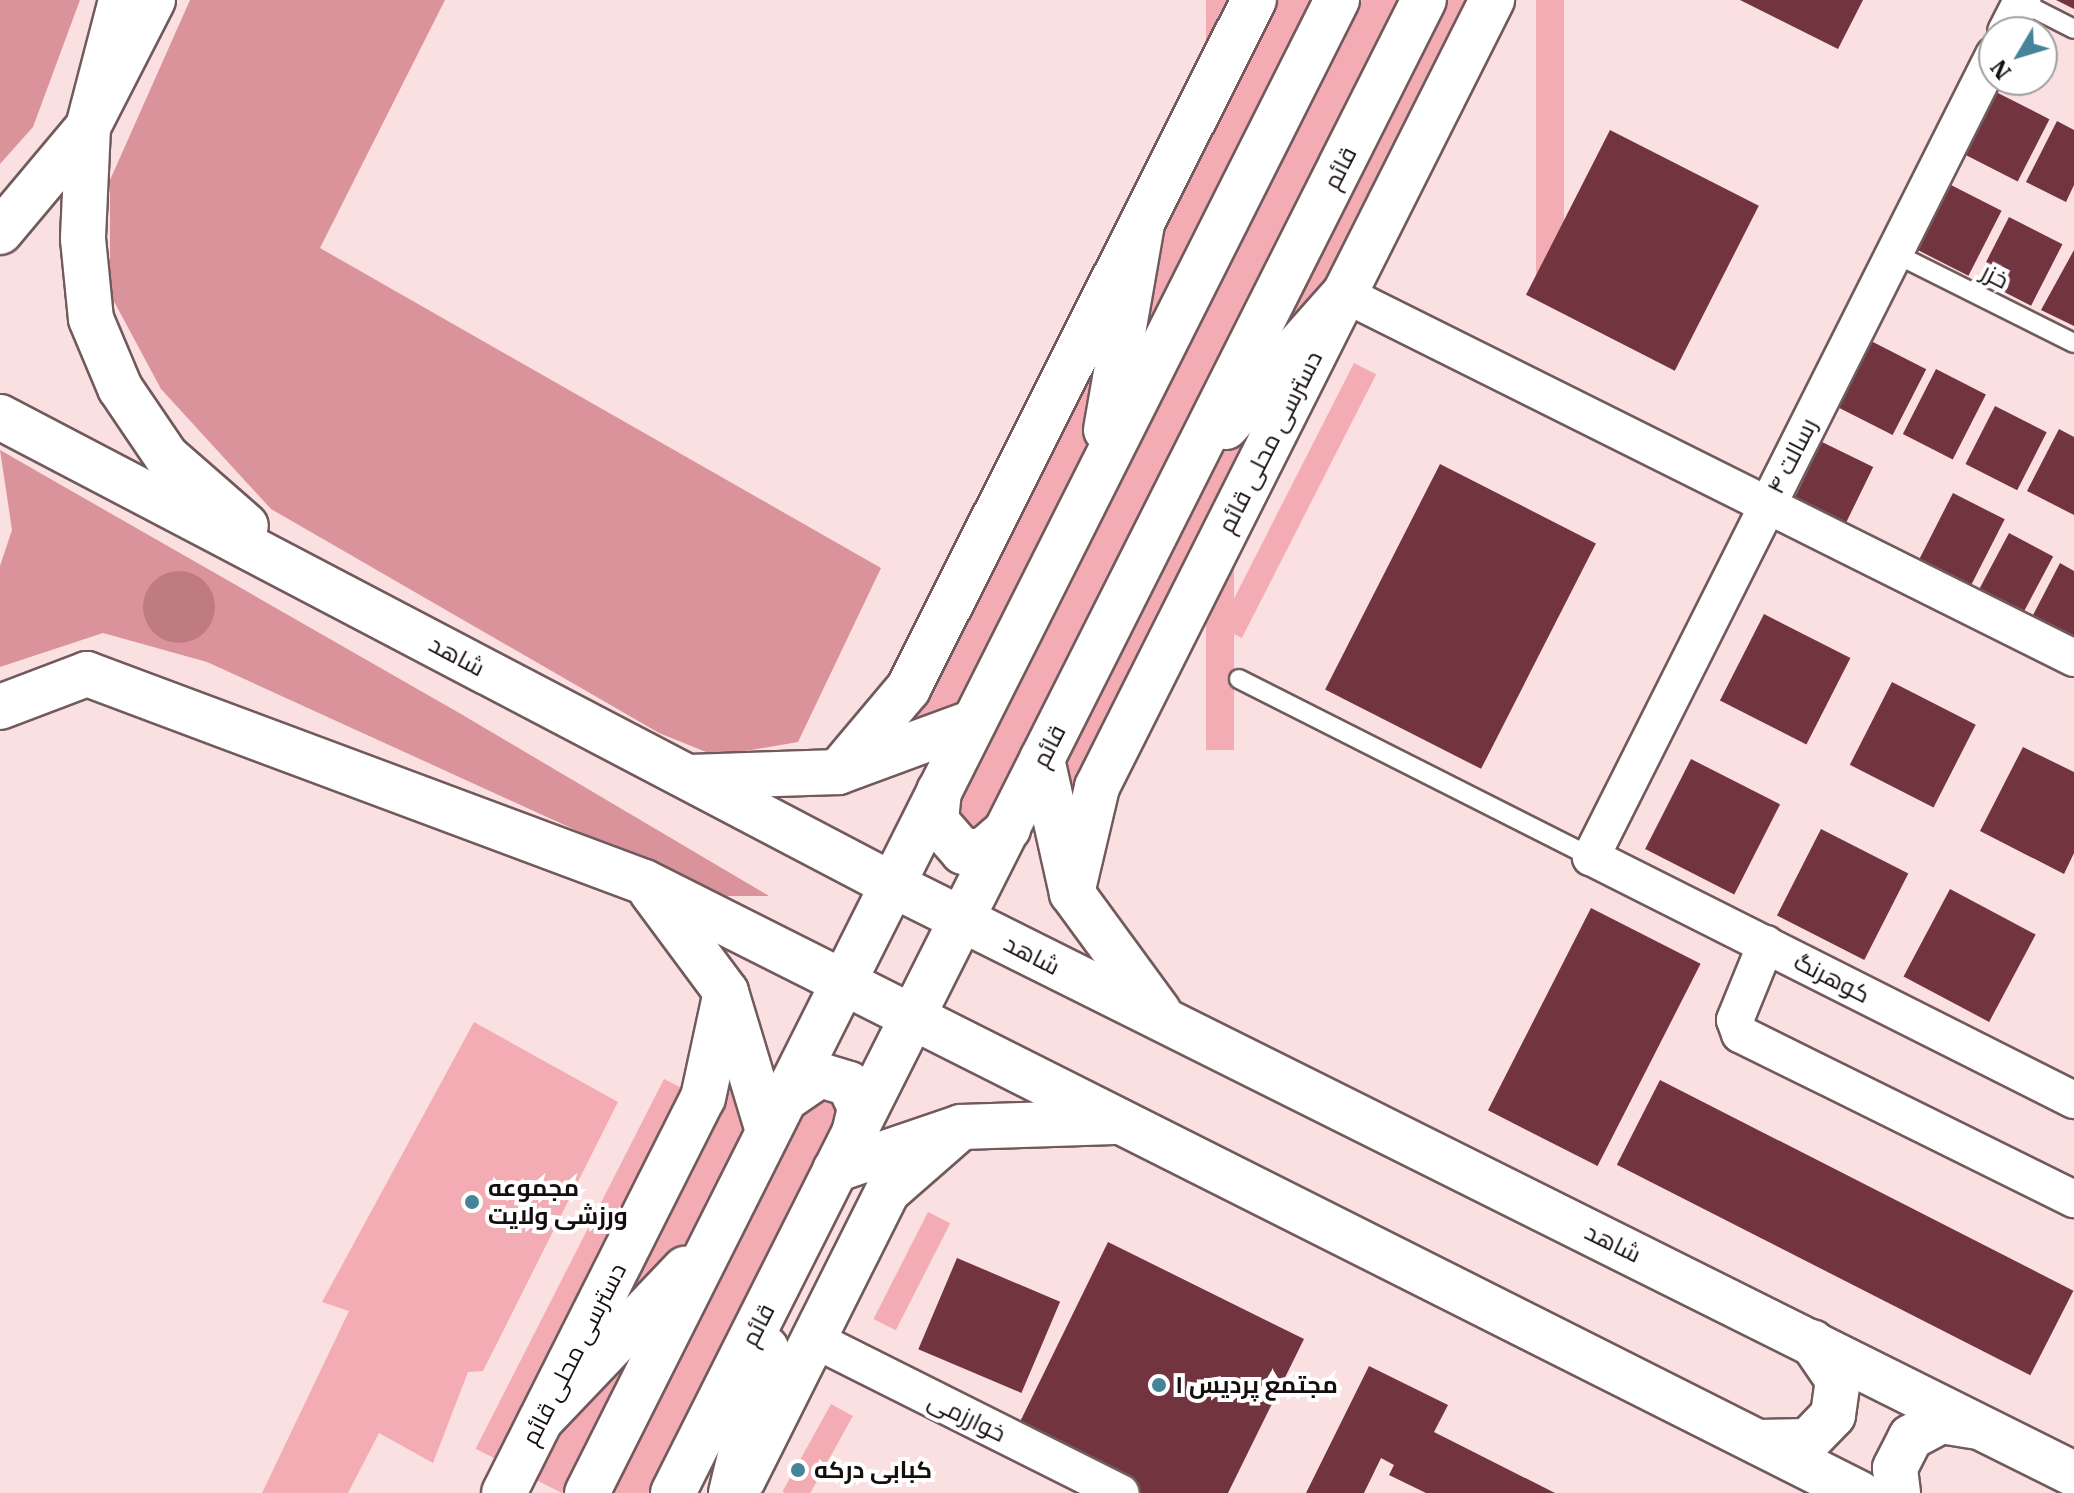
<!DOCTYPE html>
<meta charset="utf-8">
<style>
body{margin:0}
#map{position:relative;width:2074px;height:1493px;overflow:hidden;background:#fbe0e2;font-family:"IBM Plex Serif",Cairo,serif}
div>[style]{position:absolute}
.green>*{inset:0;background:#f4acb4;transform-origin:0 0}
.forest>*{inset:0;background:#db939b}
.water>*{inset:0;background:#c07a82}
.round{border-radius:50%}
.building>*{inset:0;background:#72343e;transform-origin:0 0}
.roads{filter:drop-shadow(2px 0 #715a5c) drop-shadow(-2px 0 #715a5c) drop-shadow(0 2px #715a5c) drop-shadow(0 -2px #715a5c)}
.service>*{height:18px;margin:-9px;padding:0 9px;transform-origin:9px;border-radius:9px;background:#fff}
.minor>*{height:36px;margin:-18px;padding:0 18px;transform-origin:18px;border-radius:18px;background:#fff}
.tertiary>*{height:44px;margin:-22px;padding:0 22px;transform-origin:22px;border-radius:22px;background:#fff}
.secondary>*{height:44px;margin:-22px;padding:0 22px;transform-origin:22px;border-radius:22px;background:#fff}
.trunk>*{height:44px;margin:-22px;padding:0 22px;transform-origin:22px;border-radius:22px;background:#fff}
.dots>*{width:22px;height:22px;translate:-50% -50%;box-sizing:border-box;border:4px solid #fff;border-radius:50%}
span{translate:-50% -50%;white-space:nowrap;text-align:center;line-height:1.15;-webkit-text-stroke:8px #fff;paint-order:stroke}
.street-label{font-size:24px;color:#150d0e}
.poi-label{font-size:24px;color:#150d0e;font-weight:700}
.left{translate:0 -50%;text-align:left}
.north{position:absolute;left:1978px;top:16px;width:80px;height:80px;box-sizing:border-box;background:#fff;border:2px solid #a19e9f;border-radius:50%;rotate:232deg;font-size:22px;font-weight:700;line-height:32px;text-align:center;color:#150d0e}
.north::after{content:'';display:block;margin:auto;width:28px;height:36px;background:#458499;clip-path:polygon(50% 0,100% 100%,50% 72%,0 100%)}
</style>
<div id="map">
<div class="green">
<i style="left:1206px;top:0;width:28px;height:750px"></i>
<i style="clip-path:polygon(1274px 0,1312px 0,1143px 336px,1157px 233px)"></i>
<i style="clip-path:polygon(1362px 0,1409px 0,987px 833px,958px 827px,956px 806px)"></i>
<i style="clip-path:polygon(1443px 0,1481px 0,1335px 290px,1268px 348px)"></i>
<i style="left:1536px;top:0;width:28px;height:288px"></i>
<i style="clip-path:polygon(1093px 361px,1085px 451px,955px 711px,908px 728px)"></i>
<i style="left:1354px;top:363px;width:25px;height:296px;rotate:27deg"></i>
<i style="clip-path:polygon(1278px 404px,1072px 813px,1058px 766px,1210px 465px)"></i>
<i style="clip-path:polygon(474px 1022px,618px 1102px,483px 1371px,468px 1372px,433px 1463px,379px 1433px,348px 1493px,262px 1493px,349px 1311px,322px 1302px)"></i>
<i style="clip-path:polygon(734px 1075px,748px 1122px,689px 1239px,622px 1299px)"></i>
<i style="left:664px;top:1079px;width:25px;height:415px;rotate:27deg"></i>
<i style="clip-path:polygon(824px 1093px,846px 1113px,658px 1493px,612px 1493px,807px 1104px)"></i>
<i style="left:928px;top:1212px;width:25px;height:120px;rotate:27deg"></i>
<i style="clip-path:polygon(631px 1354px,562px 1493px,532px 1478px,558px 1426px)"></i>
<i style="left:831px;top:1404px;width:25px;height:100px;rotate:29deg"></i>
</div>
<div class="forest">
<i style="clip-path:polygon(0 0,80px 0,33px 127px,0 164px)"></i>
<i style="clip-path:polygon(190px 0,445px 0,320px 248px,881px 568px,798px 742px,716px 756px,659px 733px,271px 509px,161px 389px,110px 294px,110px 180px)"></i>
<i style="clip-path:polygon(0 450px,461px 714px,769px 896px,720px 896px,207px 662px,103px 633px,0 667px,0 566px,12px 530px)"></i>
</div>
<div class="water">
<i class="round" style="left:143px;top:571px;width:72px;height:72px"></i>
</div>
<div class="building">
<i style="clip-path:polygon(1740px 0,1863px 0,1838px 49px)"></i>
<i style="clip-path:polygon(2056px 0,2074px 0,2074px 9px)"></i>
<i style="left:1996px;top:92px;width:60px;height:70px;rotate:27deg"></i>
<i style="clip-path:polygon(2057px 121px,2074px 130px,2074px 185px,2066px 202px,2026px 182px)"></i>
<i style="left:1610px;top:130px;width:167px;height:185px;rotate:27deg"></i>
<i style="left:1949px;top:184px;width:59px;height:73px;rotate:27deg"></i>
<i style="left:2009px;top:217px;width:60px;height:69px;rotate:27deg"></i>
<i style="clip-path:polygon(2074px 250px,2074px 326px,2041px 310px)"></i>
<i style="left:1871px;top:341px;width:62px;height:74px;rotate:27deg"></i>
<i style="left:1936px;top:369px;width:56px;height:73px;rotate:27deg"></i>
<i style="left:1995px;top:406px;width:58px;height:65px;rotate:27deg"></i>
<i style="clip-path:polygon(2059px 429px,2074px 437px,2074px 515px,2027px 491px)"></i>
<i style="left:1822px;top:442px;width:57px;height:69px;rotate:26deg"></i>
<i style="left:1440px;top:464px;width:175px;height:253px;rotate:27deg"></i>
<i style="left:1953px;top:493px;width:58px;height:85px;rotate:27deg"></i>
<i style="left:2009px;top:533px;width:50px;height:67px;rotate:28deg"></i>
<i style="clip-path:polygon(2060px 563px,2074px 571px,2074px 642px,2031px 619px)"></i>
<i style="left:1764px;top:614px;width:97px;height:97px;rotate:27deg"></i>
<i style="left:1892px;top:682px;width:94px;height:93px;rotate:27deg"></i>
<i style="clip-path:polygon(2023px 747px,2074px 772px,2074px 853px,2064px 874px,1980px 831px)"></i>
<i style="left:1691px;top:759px;width:100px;height:101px;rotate:27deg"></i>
<i style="left:1821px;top:829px;width:98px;height:97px;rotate:27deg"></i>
<i style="left:1950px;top:889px;width:97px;height:99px;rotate:28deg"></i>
<i style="left:1591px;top:908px;width:123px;height:227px;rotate:27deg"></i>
<i style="left:1660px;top:1080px;width:464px;height:95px;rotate:27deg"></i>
<i style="clip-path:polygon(1108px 1242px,1304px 1339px,1228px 1493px,1138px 1493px,1015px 1432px)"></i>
<i style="left:957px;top:1258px;width:112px;height:99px;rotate:23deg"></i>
<i style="clip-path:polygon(1369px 1366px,1448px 1405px,1434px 1432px,1555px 1493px,1426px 1493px,1389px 1475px,1394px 1465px,1381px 1458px,1364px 1493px,1306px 1493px)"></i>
</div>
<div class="roads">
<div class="service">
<i style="left:2021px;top:2px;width:59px;rotate:27deg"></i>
<i style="left:1894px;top:253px;width:201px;rotate:26.6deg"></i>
<i style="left:1239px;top:679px;width:394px;rotate:26.8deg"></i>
</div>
<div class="minor">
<i style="left:2006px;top:32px;width:36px;rotate:-63deg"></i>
<i style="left:1994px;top:55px;width:898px;rotate:116.68deg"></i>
<i style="left:1591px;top:857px;width:541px;rotate:26.71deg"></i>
<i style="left:1344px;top:294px;width:816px;rotate:26.5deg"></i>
<i style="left:1766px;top:944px;width:82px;rotate:112.2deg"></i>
<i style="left:1735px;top:1020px;width:15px;rotate:70deg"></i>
<i style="left:1740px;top:1034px;width:373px;rotate:26.3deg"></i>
<i style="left:813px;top:1339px;width:344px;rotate:26.6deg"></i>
</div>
<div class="tertiary">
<i style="left:838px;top:772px;width:109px;rotate:-49.9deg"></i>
<i style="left:908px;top:689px;width:771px;rotate:-63.34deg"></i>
<i style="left:1072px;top:893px;width:109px;rotate:-76.7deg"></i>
<i style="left:1097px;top:787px;width:881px;rotate:-63.35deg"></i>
<i style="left:743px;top:1480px;width:323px;rotate:-63.4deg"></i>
<i style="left:888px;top:1191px;width:97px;rotate:-41.2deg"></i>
<i style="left:504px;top:1493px;width:442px;rotate:-63.3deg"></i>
<i style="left:703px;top:1098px;width:108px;rotate:-77.8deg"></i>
</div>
<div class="secondary">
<i style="left:153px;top:0;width:143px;rotate:117.1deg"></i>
<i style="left:88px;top:127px;width:112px;rotate:92.6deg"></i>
<i style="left:83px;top:239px;width:80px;rotate:84.3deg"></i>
<i style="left:91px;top:319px;width:75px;rotate:67.2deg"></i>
<i style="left:120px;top:388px;width:82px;rotate:55.9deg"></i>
<i style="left:166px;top:456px;width:106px;rotate:41.2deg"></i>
<i style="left:0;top:417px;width:1008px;rotate:27.66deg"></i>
<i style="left:893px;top:885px;width:1320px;rotate:26.51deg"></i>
<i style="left:1226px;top:427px;width:178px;rotate:-48.4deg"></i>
<i style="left:1106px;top:430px;width:210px;rotate:-80.1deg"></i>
<i style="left:0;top:707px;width:93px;rotate:-20.8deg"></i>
<i style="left:87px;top:674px;width:595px;rotate:20.48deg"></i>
<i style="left:644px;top:882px;width:1360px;rotate:26.7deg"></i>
<i style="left:1042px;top:759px;width:137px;rotate:77.4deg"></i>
<i style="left:1072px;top:893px;width:147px;rotate:53.8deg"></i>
<i style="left:689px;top:777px;width:149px;rotate:-1.9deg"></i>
<i style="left:838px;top:772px;width:145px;rotate:-20.2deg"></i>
<i style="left:939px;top:791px;width:30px;rotate:96deg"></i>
<i style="left:936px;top:821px;width:41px;rotate:48.9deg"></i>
<i style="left:963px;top:852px;width:21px;rotate:-5deg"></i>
<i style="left:984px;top:850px;width:32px;rotate:-41deg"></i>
<i style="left:651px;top:891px;width:126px;rotate:53.4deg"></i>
<i style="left:726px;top:992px;width:145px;rotate:73.2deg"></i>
<i style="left:785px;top:1099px;width:42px;rotate:-34.4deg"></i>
<i style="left:820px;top:1075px;width:30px;rotate:17deg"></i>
<i style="left:849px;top:1084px;width:26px;rotate:65deg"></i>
<i style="left:860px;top:1108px;width:27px;rotate:103deg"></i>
<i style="left:835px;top:1170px;width:133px;rotate:-18.8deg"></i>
<i style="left:961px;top:1127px;width:153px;rotate:-1.9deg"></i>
<i style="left:541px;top:1420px;width:209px;rotate:-46.4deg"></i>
<i style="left:1758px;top:1442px;width:50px;rotate:-1.1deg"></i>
<i style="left:1808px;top:1441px;width:36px;rotate:-46deg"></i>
<i style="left:1833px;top:1415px;width:35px;rotate:-82deg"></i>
<i style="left:1838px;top:1380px;width:46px;rotate:-124.4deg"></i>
<i style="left:587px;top:1493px;width:1671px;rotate:-63.33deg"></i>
<i style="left:673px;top:1493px;width:1671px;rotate:-63.3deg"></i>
<i style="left:731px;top:1493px;width:149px;rotate:-76.4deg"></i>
<i style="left:1898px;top:1493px;width:25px;rotate:-97deg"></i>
<i style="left:1895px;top:1468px;width:35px;rotate:-63deg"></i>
<i style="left:1911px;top:1437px;width:34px;rotate:-28deg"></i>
<i style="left:1941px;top:1421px;width:33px;rotate:9deg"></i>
</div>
<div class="trunk">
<i style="left:0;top:232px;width:137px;rotate:-50deg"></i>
<i style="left:88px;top:127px;width:131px;rotate:-75.4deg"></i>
</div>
</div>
<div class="dots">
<i style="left:472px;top:1202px;background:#458499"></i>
<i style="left:1159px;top:1385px;background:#458499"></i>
<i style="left:798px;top:1470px;background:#458499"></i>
</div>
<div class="street-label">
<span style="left:1340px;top:168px;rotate:-63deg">قائم</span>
<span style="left:1995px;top:276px;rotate:27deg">خزر</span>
<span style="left:1270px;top:442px;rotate:-63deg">دسترسی محلی قائم</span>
<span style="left:1792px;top:456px;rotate:-63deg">رسالت ۴</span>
<span style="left:457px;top:656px;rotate:28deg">شاهد</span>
<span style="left:1049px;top:746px;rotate:-63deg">قائم</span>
<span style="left:1032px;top:955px;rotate:27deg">شاهد</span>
<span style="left:1832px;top:978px;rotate:27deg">کوهرنگ</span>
<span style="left:1613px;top:1243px;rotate:26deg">شاهد</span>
<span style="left:758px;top:1325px;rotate:-63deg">قائم</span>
<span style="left:574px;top:1354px;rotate:-63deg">دسترسی محلی قائم</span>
<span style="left:967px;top:1417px;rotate:26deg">خوارزمی</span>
</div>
<div class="poi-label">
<span class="left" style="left:488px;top:1202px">مجموعه<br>ورزشی ولایت</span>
<span class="left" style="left:1175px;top:1385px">مجتمع پردیس ۱</span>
<span class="left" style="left:814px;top:1470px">کبابی درکه</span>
</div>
<div class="north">N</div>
</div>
